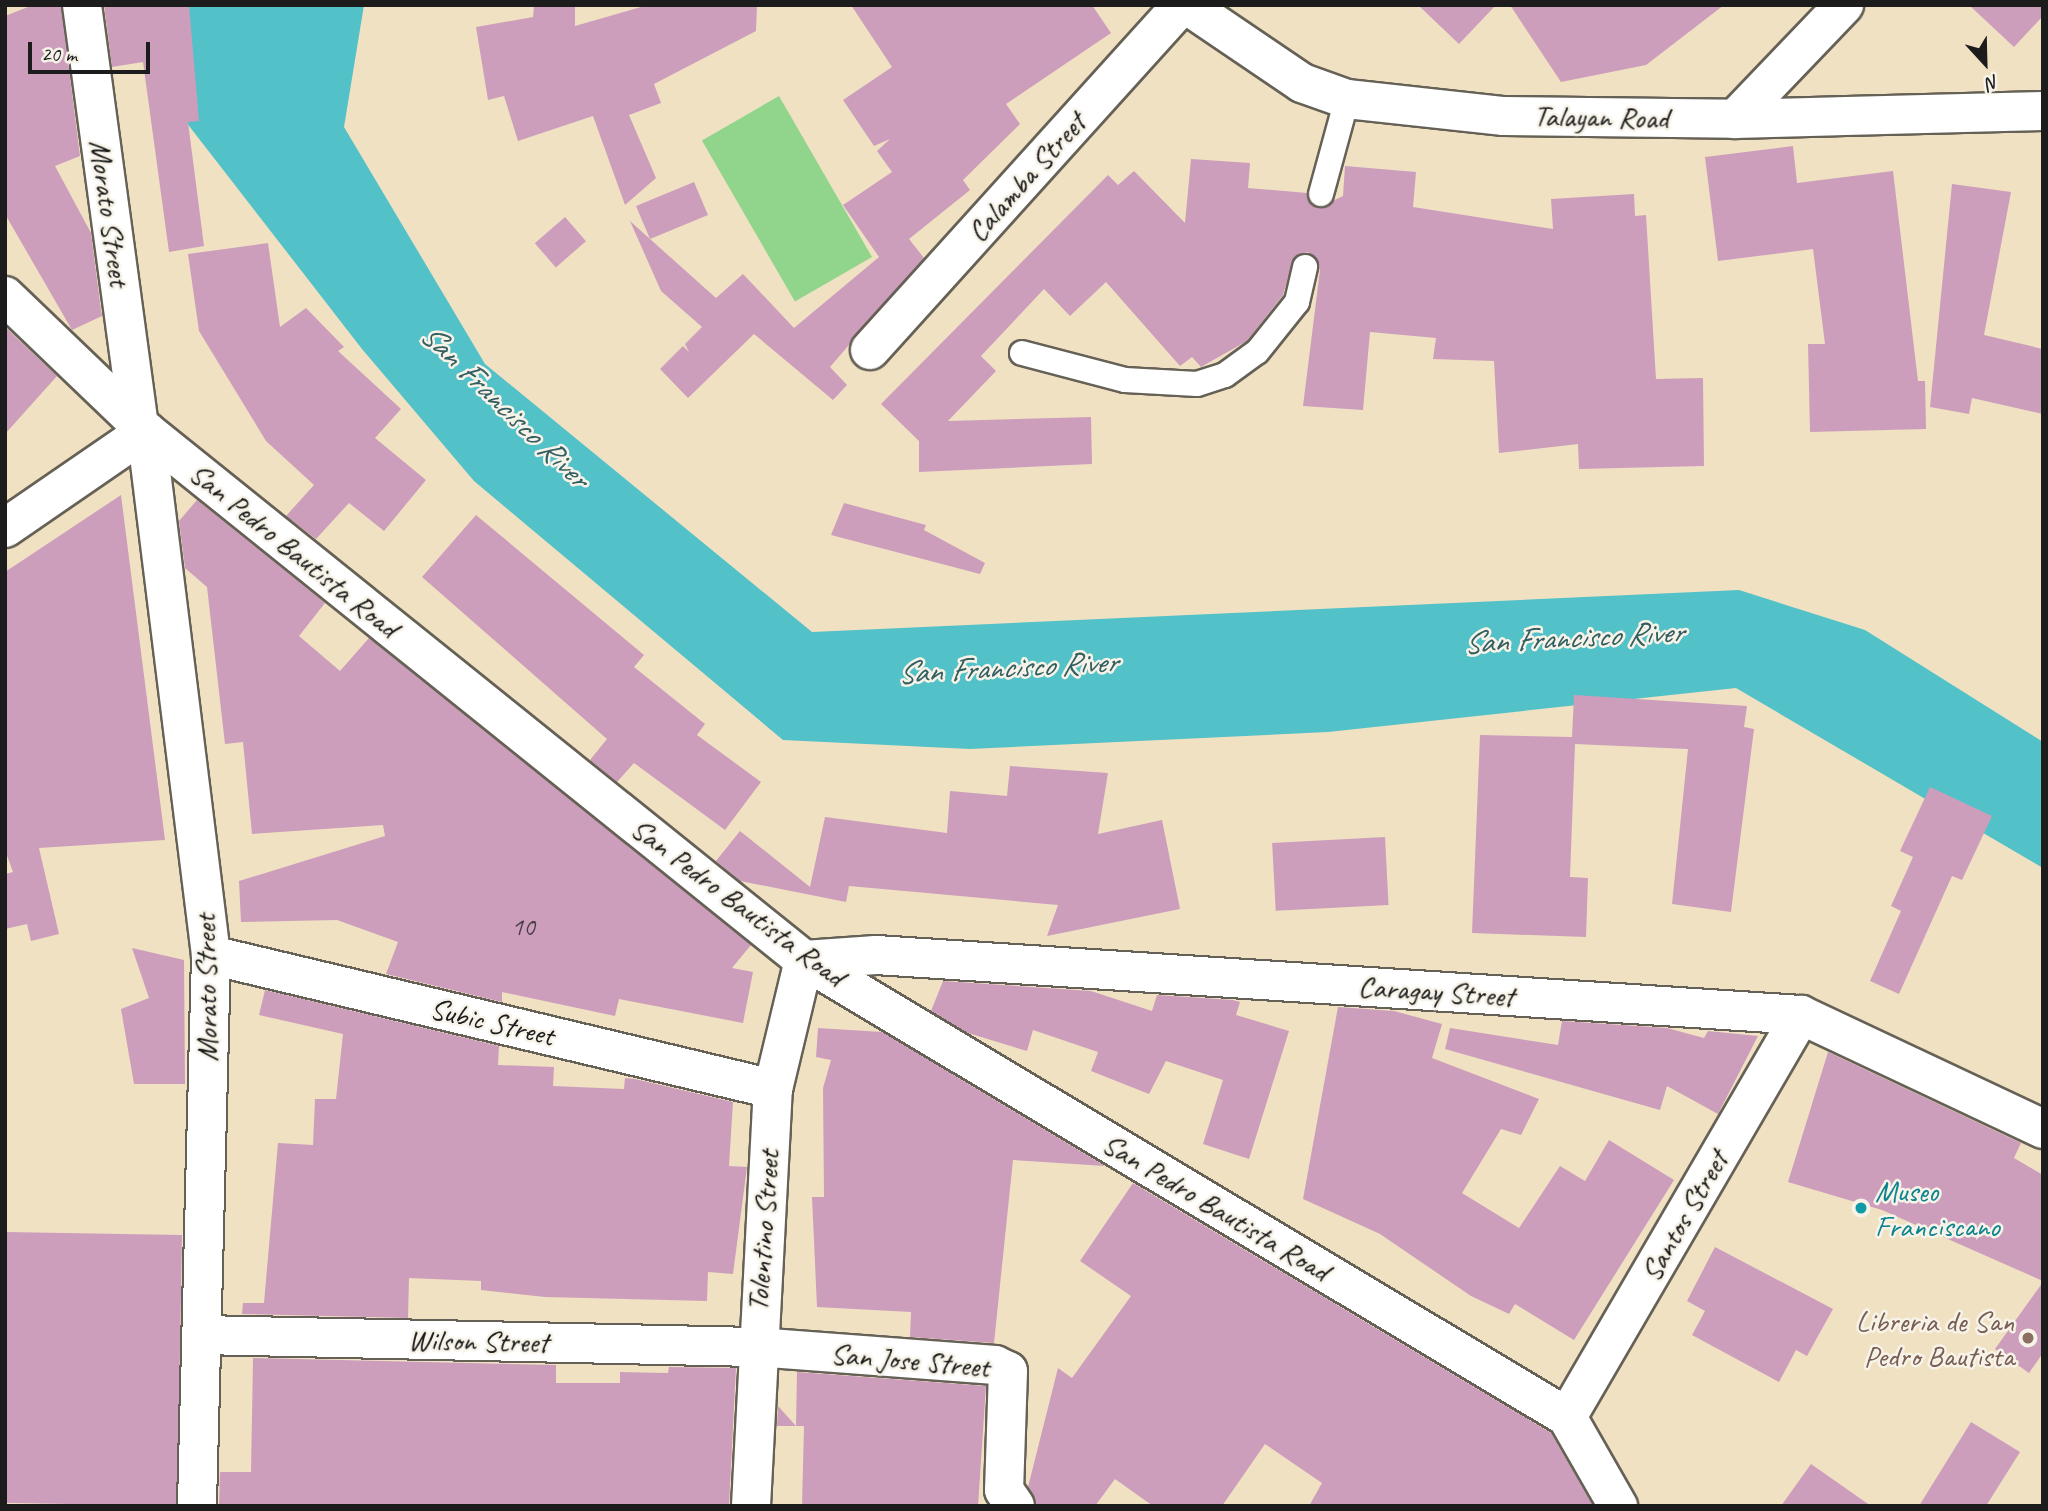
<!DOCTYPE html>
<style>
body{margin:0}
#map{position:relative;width:2048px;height:1511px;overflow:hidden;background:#f0e1c2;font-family:Caveat,sans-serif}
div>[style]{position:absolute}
.green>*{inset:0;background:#91d48c;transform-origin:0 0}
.water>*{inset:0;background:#53c1c8}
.building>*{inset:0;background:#cc9ebc;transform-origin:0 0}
.roads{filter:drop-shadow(2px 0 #666156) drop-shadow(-2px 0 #666156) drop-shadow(0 2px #666156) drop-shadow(0 -2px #666156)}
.lane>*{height:24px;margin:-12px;padding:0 12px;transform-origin:12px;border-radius:12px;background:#fff}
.street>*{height:38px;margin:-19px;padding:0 19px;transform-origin:19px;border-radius:19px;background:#fff}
.dots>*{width:19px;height:19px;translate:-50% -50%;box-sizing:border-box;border:4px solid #f7f3e8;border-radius:50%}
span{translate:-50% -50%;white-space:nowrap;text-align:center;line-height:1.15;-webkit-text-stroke:5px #f7f3e8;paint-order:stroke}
.number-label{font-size:26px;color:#483c44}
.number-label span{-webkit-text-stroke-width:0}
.street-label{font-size:30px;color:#1c1c1c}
.culture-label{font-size:30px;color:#0d838f}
.left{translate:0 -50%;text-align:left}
.education-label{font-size:30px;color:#785e54}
.right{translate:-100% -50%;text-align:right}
.water-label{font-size:32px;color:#325e61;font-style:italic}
.frame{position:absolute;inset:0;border:7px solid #1c1c1c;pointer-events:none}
.north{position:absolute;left:1950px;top:28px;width:70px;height:70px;-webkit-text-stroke:5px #f7f3e8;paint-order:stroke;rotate:158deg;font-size:19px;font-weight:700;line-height:28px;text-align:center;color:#1c1c1c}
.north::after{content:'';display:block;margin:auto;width:24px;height:32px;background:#1c1c1c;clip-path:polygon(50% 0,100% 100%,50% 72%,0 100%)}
.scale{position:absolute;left:28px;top:42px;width:122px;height:32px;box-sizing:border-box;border:4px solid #1c1c1c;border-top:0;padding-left:9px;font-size:21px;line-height:24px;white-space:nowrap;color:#1c1c1c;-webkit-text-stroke:5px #f7f3e8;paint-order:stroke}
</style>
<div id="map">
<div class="green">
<i style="left:779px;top:96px;width:186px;height:89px;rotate:60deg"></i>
</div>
<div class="water">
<i style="clip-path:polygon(188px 5px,364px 5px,344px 127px,485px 364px,812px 632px,1739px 590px,1865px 630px,2043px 742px,2043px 868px,1736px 688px,1328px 732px,970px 749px,783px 740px,474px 481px,362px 349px,186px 122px)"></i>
</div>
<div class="building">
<i style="clip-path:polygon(33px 5px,61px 5px,80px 156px,55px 166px,91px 233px,101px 310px,102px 316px,72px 330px,5px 214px,5px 16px)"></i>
<i style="clip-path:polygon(104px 5px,189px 5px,199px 121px,188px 122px,204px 246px,169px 252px,143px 62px,112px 67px)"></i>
<i style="clip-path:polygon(534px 5px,575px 5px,575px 26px,648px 5px,757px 5px,756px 31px,654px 84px,661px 103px,629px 115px,656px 178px,625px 205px,593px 116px,518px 141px,504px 96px,488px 100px,476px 27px,533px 17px)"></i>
<i style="clip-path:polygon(851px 5px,1092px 5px,1111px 33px,1006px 104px,1020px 124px,963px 180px,970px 190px,909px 239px,924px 258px,830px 367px,847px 385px,833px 400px,754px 334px,688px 398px,660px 369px,683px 346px,689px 352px,685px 344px,702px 327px,661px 291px,630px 221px,650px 239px,636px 206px,694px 182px,708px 215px,650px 239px,716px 298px,743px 274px,794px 328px,879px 257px,843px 205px,892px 172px,877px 151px,890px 139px,874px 146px,843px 100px,892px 67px)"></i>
<i style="clip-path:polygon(1418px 5px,1496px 5px,1459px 44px)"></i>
<i style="clip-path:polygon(1510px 5px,1724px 5px,1646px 65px,1561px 82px)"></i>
<i style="clip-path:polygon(1969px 5px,2043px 5px,2043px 16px,2014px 47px)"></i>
<i style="clip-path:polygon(1793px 146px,1797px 183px,1893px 171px,1918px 381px,1925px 381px,1926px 429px,1810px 432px,1808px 344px,1825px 344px,1813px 249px,1718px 261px,1705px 157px)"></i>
<i style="clip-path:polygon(1191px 159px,1250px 163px,1248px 188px,1307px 193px,1318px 208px,1343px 196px,1345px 166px,1416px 172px,1413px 207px,1553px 229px,1551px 199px,1634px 194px,1635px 216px,1646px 215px,1656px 379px,1703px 378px,1704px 466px,1579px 469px,1578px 444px,1499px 453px,1494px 361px,1433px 359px,1436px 338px,1370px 332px,1363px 410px,1303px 406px,1320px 270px,1308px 252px,1294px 257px,1283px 295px,1247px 341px,1201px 367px,1192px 357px,1180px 366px,1106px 282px,1070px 316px,1044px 289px,981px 356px,996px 371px,948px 421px,1091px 417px,1092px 464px,919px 472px,919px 441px,881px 404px,1108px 175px,1118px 185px,1134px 171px,1185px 223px)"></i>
<i style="clip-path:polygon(1952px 184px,2011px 192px,1984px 335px,2043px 349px,2043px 414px,1972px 398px,1969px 414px,1930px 407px)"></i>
<i style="left:565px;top:217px;width:32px;height:40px;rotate:49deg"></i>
<i style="clip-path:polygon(268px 243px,280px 327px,306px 308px,344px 347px,338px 351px,401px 409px,375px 438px,426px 480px,384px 531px,349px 503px,316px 539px,286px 516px,314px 485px,266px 441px,199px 331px,188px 254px)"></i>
<i style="clip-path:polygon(5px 327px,57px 376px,5px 434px)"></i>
<i style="clip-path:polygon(121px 495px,165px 840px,39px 848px,59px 934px,31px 941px,27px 924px,5px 929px,5px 874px,13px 872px,5px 850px,5px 572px)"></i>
<i style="clip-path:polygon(197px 500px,325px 603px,299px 636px,340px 671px,369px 638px,751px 945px,732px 968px,753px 972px,743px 1023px,619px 999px,615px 1016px,502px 992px,502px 1002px,386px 974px,398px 942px,337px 920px,241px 922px,239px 881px,385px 836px,383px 825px,252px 834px,243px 742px,225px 744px,207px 587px,185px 568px,179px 521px)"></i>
<i style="clip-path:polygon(844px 503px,926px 525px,924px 530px,985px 563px,980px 574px,831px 535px)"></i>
<i style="clip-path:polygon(476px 515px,644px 655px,634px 667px,705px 724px,697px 735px,761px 782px,725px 830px,634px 763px,617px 782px,590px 760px,607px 739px,422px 577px)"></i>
<i style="clip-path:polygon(1574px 695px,1747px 706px,1744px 727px,1754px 729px,1731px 912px,1672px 904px,1688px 749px,1575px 744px,1570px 877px,1588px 878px,1586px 937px,1472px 933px,1480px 735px,1572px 737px)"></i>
<i style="clip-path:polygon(1010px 766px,1108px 773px,1098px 834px,1162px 820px,1180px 909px,1047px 936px,1058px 905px,849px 886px,846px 902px,740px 881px,716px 861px,740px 831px,810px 887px,825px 817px,947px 833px,950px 791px,1007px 796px)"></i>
<i style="clip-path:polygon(1930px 787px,1992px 816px,1962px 880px,1952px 876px,1899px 994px,1870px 981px,1901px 911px,1891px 906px,1913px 857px,1900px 851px)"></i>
<i style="left:1385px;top:837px;width:68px;height:113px;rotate:87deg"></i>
<i style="clip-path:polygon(132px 948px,184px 960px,185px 1084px,134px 1084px,121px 1009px,149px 998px)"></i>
<i style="clip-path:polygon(943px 981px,1091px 991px,1152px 1011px,1157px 995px,1233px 1000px,1240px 1002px,1236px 1015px,1289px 1031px,1249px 1159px,1203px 1144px,1223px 1080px,1166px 1061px,1149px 1094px,1091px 1071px,1098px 1052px,1033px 1030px,1027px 1051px,968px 1033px,931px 1011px)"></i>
<i style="clip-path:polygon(265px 990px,499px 1046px,498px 1065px,554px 1067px,553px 1086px,624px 1089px,625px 1078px,635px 1079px,733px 1102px,729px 1166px,747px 1167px,733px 1274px,708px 1272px,707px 1301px,545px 1297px,481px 1290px,481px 1281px,409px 1278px,408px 1318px,242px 1314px,243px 1303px,264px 1303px,278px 1143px,313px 1145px,315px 1099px,336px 1099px,343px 1034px,259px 1015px)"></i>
<i style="clip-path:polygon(1338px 1007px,1394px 1011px,1442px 1024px,1432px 1058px,1539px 1099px,1521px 1135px,1501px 1129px,1462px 1193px,1519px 1228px,1560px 1166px,1585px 1181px,1609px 1140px,1674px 1180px,1574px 1340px,1515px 1304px,1509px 1314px,1471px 1296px,1380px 1234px,1303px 1199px)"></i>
<i style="clip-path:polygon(1562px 1021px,1667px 1028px,1704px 1038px,1708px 1031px,1758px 1036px,1718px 1114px,1667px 1086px,1660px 1110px,1445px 1049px,1450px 1028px,1558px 1045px)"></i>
<i style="clip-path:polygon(818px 1028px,882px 1032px,1105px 1166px,1013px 1160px,994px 1343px,910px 1337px,911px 1312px,817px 1307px,812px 1197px,824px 1197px,823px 1088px,831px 1060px,816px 1057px)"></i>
<i style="clip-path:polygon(1828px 1052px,2021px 1143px,2014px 1158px,2043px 1175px,2043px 1281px,1882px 1210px,1788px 1182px)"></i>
<i style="clip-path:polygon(1133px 1183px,1551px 1433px,1593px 1506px,1309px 1506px,1322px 1483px,1265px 1444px,1222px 1506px,1153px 1506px,1115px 1479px,1095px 1506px,1037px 1506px,1028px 1487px,1058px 1368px,1072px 1378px,1131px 1296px,1080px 1261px)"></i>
<i style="left:182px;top:1235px;width:271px;height:177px;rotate:91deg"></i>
<i style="clip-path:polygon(1715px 1247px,1833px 1309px,1807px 1356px,1796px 1350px,1779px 1382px,1692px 1335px,1705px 1311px,1687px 1301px)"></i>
<i style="clip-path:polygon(2043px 1282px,2043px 1353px,2029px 1373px,1995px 1349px)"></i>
<i style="clip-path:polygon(253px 1358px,556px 1365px,556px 1383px,620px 1383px,620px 1372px,668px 1373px,669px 1367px,736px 1368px,729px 1506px,219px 1506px,220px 1472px,251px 1472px)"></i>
<i style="clip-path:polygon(797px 1372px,986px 1386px,978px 1506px,802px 1506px,804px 1426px,777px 1426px,778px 1406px,796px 1426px)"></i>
<i style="clip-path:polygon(1971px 1422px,2020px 1452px,1986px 1506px,1919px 1506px)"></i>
<i style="clip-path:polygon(1811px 1464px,1871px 1506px,1781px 1506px)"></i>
</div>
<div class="roads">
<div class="lane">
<i style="left:1321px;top:194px;width:98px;rotate:-74.7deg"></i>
<i style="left:1022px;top:353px;width:106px;rotate:14.7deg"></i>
<i style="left:1125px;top:380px;width:72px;rotate:3.2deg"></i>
<i style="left:1197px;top:384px;width:29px;rotate:-18deg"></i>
<i style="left:1225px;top:375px;width:39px;rotate:-36deg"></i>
<i style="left:1257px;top:352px;width:64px;rotate:-51.3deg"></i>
<i style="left:1297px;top:302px;width:36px;rotate:-77deg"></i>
</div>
<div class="street">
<i style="left:82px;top:5px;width:419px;rotate:82.3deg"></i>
<i style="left:1187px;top:5px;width:139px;rotate:34.1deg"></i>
<i style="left:1302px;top:83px;width:48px;rotate:19.6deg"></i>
<i style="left:1347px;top:99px;width:158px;rotate:6.2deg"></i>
<i style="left:1504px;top:116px;width:231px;rotate:0.7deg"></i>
<i style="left:1735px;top:119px;width:308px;rotate:-1.5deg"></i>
<i style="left:1735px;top:119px;width:158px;rotate:-46.3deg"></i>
<i style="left:5px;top:296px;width:195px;rotate:43.8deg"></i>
<i style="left:146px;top:431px;width:844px;rotate:38.8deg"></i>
<i style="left:804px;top:960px;width:889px;rotate:30.92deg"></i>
<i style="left:1567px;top:1417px;width:103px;rotate:60.2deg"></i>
<i style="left:870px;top:350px;width:465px;rotate:-47.9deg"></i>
<i style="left:146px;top:431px;width:528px;rotate:82.93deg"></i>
<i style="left:211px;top:955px;width:551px;rotate:91.46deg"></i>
<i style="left:5px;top:528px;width:171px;rotate:-34.5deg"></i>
<i style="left:211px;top:955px;width:578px;rotate:13.41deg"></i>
<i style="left:201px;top:1335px;width:555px;rotate:1.24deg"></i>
<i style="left:756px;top:1347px;width:240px;rotate:4.3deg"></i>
<i style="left:995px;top:1365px;width:14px;rotate:25deg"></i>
<i style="left:1008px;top:1371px;width:119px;rotate:91.9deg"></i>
<i style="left:1004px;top:1490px;width:19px;rotate:55deg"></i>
<i style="left:1567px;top:1417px;width:465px;rotate:-59.8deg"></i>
<i style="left:751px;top:1506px;width:418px;rotate:-87deg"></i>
<i style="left:773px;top:1089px;width:133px;rotate:-76.5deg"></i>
<i style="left:804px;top:960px;width:72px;rotate:-4deg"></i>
<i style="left:876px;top:955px;width:927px;rotate:3.71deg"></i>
<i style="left:1801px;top:1015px;width:268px;rotate:25.2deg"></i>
</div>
</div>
<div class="dots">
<i style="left:1861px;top:1208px;background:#0f9aa8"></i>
<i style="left:2028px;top:1338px;background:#8d6e63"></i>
</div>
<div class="number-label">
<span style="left:523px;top:927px">10</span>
</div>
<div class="street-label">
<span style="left:1601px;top:117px;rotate:1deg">Talayan Road</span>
<span style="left:1026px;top:177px;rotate:-48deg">Calamba Street</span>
<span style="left:110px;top:213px;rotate:82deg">Morato Street</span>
<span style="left:294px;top:550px;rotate:39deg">San Pedro Bautista Road</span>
<span style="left:738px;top:902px;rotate:37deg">San Pedro Bautista Road</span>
<span style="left:206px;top:988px;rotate:-91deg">Morato Street</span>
<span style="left:1436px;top:991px;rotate:4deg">Caragay Street</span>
<span style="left:492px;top:1022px;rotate:13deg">Subic Street</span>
<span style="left:1216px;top:1207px;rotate:31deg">San Pedro Bautista Road</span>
<span style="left:1684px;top:1216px;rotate:-60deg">Santos Street</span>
<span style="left:763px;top:1231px;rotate:-86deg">Tolentino Street</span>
<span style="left:478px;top:1341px;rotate:1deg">Wilson Street</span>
<span style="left:910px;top:1360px;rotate:5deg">San Jose Street</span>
</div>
<div class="culture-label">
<span class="left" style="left:1875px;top:1208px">Museo<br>Franciscano</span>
</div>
<div class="education-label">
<span class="right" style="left:2014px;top:1338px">Libreria de San<br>Pedro Bautista</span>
</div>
<div class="water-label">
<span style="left:504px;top:406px;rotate:44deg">San Francisco River</span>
<span style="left:1573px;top:638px;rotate:-3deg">San Francisco River</span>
<span style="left:1007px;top:668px;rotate:-3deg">San Francisco River</span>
</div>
<div class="frame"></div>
<div class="north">N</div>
<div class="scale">20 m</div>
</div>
